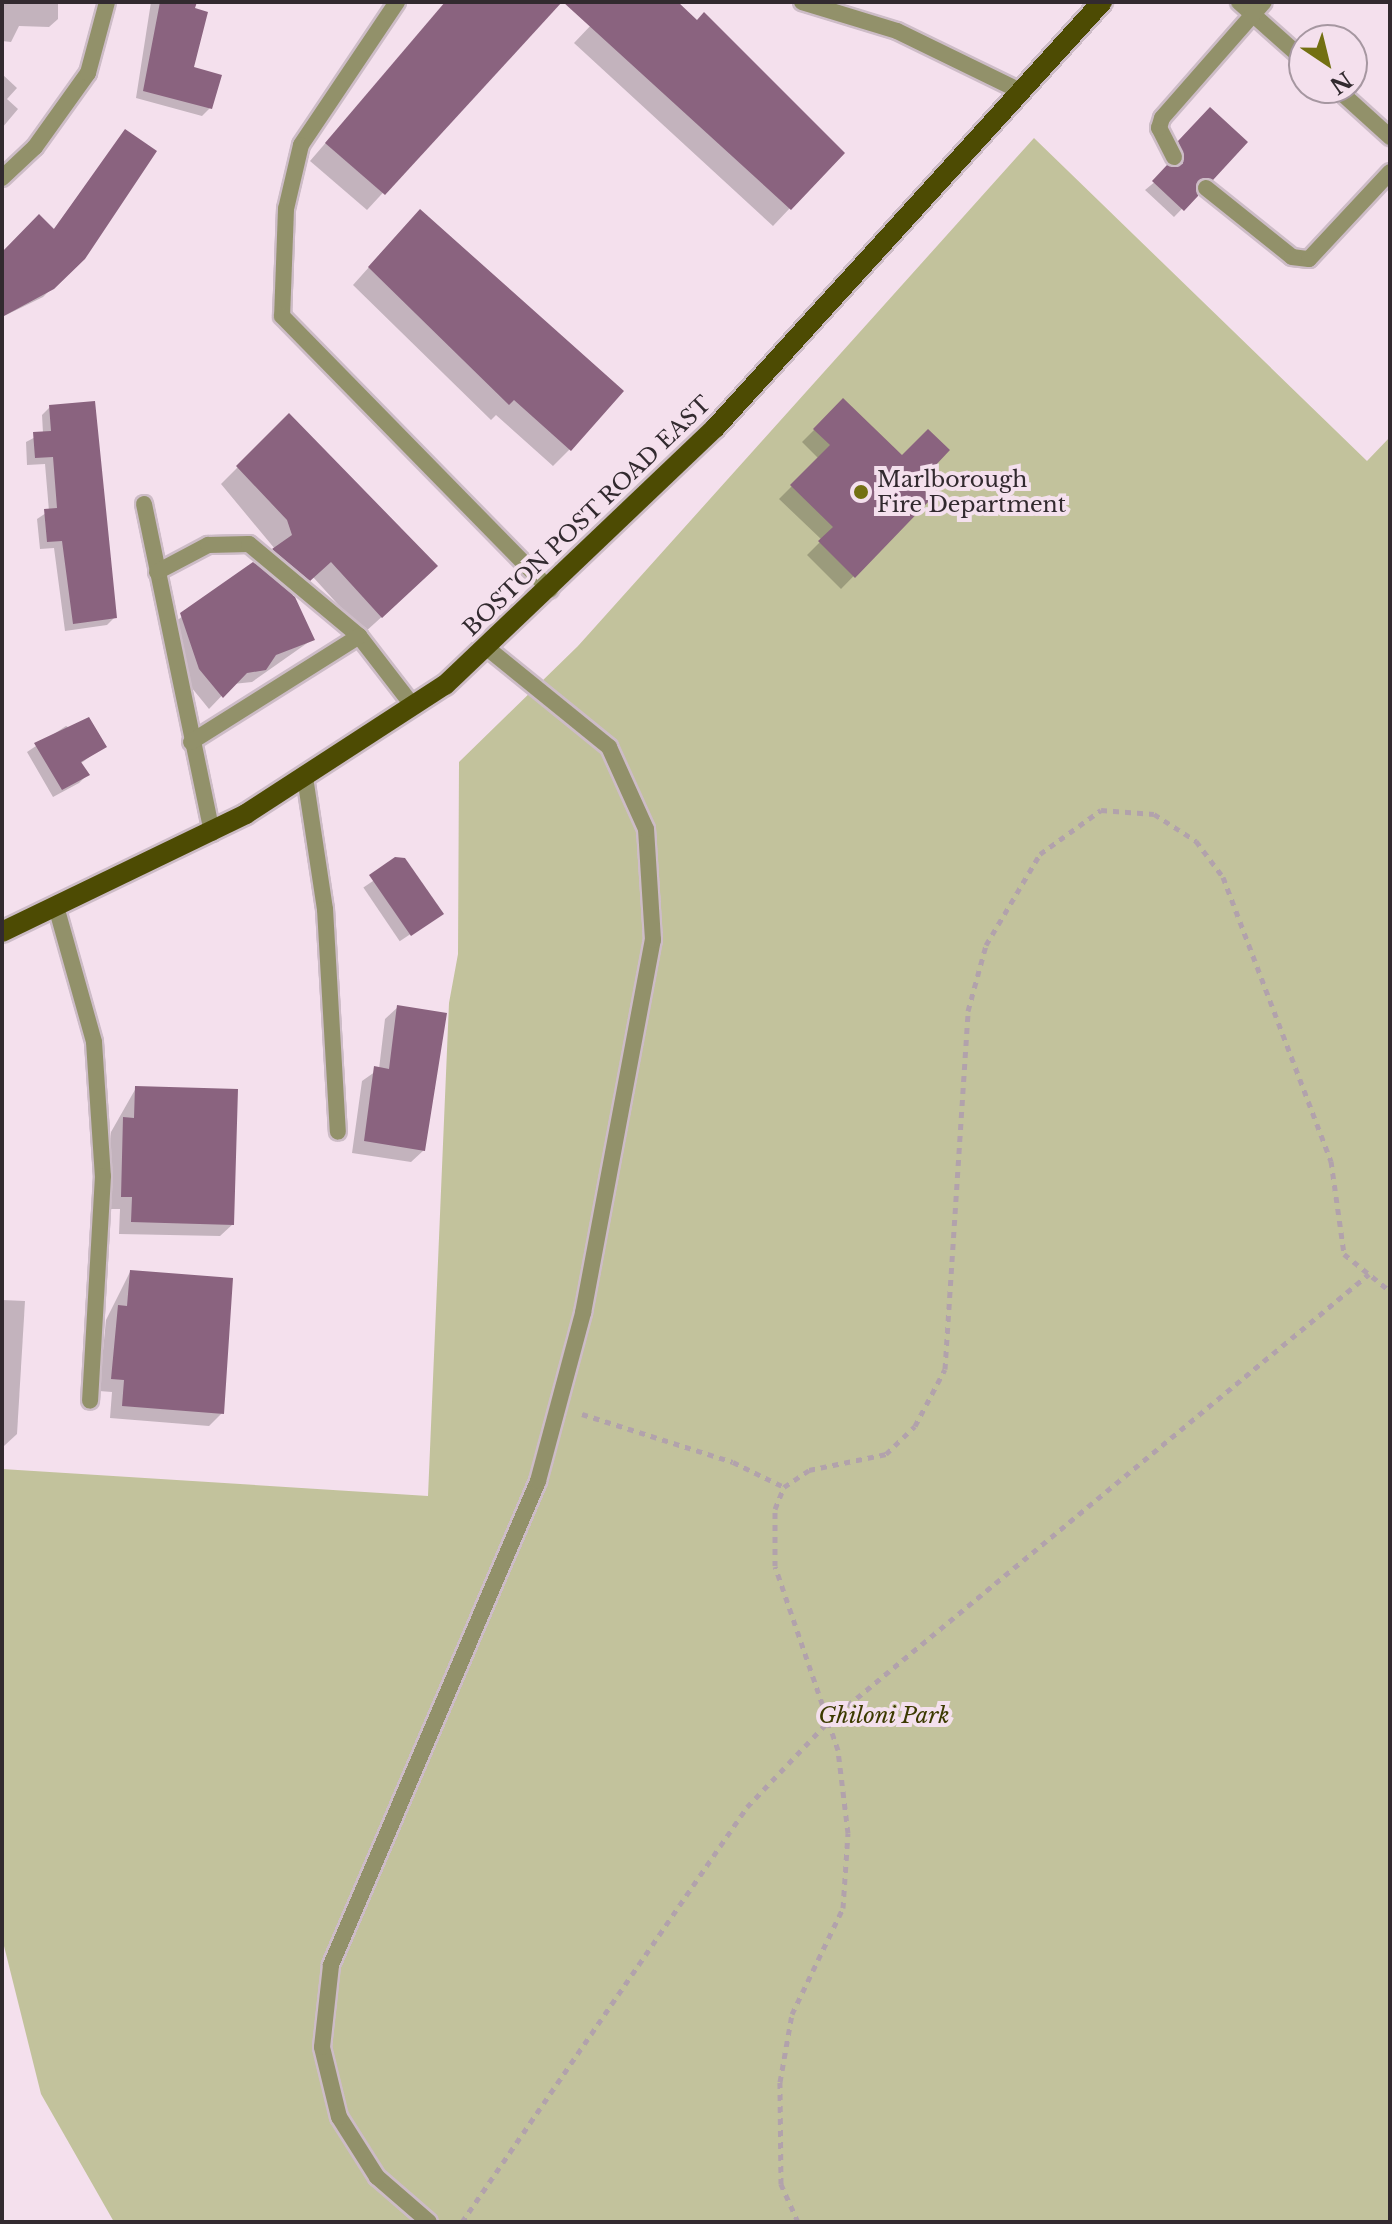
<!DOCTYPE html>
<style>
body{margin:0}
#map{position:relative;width:1392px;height:2224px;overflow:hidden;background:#f4e0ed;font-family:"Libre Baskerville",serif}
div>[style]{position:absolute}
.green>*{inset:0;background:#c2c29c}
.shadow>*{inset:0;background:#0003;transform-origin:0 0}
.building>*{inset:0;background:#8a637f}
.path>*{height:5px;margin-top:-2.5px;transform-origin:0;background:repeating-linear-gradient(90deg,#b2a2ac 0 6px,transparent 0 12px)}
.roads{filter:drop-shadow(2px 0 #cdbcc7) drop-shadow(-2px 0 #cdbcc7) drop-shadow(0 2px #cdbcc7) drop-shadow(0 -2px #cdbcc7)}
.service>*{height:16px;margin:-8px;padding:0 8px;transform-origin:8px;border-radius:8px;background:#92916a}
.minor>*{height:16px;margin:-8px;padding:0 8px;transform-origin:8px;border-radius:8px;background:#92916a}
.primary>*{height:20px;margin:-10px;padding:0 10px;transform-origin:10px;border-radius:10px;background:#4d4b03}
.dots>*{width:22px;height:22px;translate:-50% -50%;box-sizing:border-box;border:4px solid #f4e0ed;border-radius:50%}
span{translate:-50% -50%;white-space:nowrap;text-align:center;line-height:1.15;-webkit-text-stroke:8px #f4e0ed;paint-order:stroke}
.poi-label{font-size:22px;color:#322a2f}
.left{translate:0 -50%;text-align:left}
.street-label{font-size:22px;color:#322a2f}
.park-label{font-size:22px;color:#3c3a00;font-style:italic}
.frame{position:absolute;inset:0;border:4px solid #322a2f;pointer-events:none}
.north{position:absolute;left:1288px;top:24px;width:80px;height:80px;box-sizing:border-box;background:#f4e0ed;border:2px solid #a697a1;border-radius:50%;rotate:145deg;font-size:22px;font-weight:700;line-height:32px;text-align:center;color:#322a2f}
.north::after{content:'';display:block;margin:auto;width:28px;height:36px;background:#737012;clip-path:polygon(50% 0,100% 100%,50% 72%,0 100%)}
</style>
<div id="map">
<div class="green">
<i style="clip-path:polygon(1034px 138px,1367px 461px,1390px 437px,1390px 2222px,114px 2222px,41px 2094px,2px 1938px,2px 1469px,428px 1496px,449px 1003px,458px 954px,459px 762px,578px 646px)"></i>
</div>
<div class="shadow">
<i style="clip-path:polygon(2px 2px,58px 2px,58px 19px,49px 27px,19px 26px,11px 42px,2px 41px)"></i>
<i style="clip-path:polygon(151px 2px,184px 2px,192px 68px,210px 108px,202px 116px,136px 98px)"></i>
<i style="clip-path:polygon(447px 2px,559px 2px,367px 210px,310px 161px)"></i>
<i style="clip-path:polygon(613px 2px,675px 2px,697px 22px,704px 15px,842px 153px,773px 226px,574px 43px)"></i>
<i style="clip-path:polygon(2px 74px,17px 88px,7px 99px,18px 109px,2px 128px)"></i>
<i style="clip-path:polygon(1210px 110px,1246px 143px,1174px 217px,1145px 190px,1174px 166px,1171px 151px)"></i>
<i style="clip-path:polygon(126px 131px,83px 257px,43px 297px,2px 317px,2px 261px,53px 230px)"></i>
<i style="clip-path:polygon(404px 228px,570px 449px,553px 466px,496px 415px,491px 420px,353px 285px)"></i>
<i style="clip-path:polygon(843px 401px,902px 458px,930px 498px,841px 589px,807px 555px,822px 540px,779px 499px,819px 459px,802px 442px)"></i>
<i style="clip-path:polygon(50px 407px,115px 617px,107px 625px,65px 631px,54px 548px,40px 549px,37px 519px,49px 511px,45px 464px,27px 465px,26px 442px,43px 433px,42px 415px)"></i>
<i style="clip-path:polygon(289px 416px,419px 583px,364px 633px,313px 577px,291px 596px,313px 639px,252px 682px,233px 684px,209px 709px,187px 682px,168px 627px,275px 549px,221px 484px)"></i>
<i style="clip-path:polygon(66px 726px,104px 746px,80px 764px,87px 775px,79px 783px,53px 797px,27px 752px)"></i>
<i style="left:404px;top:860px;width:65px;height:49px;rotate:56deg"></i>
<i style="clip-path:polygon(398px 1007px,424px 1150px,411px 1162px,352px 1153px,362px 1081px,379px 1069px,385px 1019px)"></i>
<i style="clip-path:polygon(136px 1088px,233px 1224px,220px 1236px,119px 1234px,120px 1209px,109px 1209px,111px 1132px)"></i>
<i style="clip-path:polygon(130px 1272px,222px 1413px,209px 1426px,110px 1418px,112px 1392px,99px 1391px,106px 1320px)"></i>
<i style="clip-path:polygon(2px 1300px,25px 1301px,17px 1434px,4px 1446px)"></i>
</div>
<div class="building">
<i style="clip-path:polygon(160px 2px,197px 2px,195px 8px,208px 12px,194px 67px,222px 75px,212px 109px,143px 91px)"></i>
<i style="clip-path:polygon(445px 2px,562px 2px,385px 195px,325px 143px)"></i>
<i style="clip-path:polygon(563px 2px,678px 2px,697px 20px,704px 12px,845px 153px,791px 210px)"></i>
<i style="clip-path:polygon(1210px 107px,1248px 142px,1213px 180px,1198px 181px,1198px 196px,1184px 211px,1152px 181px,1167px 165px,1183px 164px,1178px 141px)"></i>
<i style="clip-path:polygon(125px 129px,157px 151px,85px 259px,54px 289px,2px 317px,2px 252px,39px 214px,54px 229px)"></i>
<i style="clip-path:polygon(420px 209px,624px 391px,571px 451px,514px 400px,509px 405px,368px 267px)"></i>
<i style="clip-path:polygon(843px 398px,902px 455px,928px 429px,950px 450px,918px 484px,932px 498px,855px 578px,818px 541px,833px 527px,790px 485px,830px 445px,813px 429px)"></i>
<i style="clip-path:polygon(95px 401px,117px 618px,73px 624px,62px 541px,47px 542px,44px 509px,57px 508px,53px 457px,35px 458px,33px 432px,51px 431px,49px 405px)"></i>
<i style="clip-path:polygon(289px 413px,438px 566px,382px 618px,331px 562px,310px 581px,272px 549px,292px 535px,287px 520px,236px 466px)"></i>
<i style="clip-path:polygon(253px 562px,295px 597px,315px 640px,276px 655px,266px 670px,247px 673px,223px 698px,199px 669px,180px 613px)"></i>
<i style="clip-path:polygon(89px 717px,107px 747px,81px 762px,90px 775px,62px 790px,34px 743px)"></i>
<i style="clip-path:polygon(395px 857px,405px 858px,444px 914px,411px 936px,369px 875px)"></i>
<i style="clip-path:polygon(397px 1005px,447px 1013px,425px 1151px,364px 1141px,374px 1066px,389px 1069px)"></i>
<i style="clip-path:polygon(135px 1086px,238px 1089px,234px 1225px,131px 1222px,132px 1197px,121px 1197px,123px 1117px,134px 1118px)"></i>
<i style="clip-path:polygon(130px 1270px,233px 1278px,224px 1414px,122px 1406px,124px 1380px,111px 1379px,118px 1305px,127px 1306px)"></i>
</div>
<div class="path">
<i style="left:582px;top:1414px;width:158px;rotate:17.6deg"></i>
<i style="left:733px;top:1462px;width:57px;rotate:26.1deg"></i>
<i style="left:462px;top:2222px;width:503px;rotate:-55.52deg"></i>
<i style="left:747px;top:1807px;width:119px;rotate:-46.4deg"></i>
<i style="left:829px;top:1721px;width:701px;rotate:-39.62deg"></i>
<i style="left:798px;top:2222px;width:42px;rotate:-114.1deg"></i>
<i style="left:781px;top:2184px;width:102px;rotate:-90.6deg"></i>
<i style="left:780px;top:2082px;width:69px;rotate:-80deg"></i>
<i style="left:792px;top:2014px;width:118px;rotate:-64.3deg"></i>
<i style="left:843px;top:1908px;width:75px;rotate:-86.2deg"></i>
<i style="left:848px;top:1833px;width:84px;rotate:-96.9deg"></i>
<i style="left:838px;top:1750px;width:194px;rotate:-108.9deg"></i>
<i style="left:775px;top:1566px;width:57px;rotate:-90deg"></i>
<i style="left:775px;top:1509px;width:24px;rotate:-68deg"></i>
<i style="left:784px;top:1487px;width:30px;rotate:-34deg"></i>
<i style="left:809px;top:1470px;width:79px;rotate:-11.7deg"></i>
<i style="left:886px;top:1454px;width:40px;rotate:-44deg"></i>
<i style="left:915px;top:1426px;width:64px;rotate:-62.2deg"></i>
<i style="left:945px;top:1369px;width:359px;rotate:-86.3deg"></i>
<i style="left:968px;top:1011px;width:68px;rotate:-74.7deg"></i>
<i style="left:986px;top:945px;width:106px;rotate:-59.3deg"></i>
<i style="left:1040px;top:854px;width:75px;rotate:-35.8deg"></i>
<i style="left:1101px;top:810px;width:53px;rotate:4.3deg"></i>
<i style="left:1154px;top:814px;width:50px;rotate:32.7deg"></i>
<i style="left:1196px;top:841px;width:45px;rotate:53.1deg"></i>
<i style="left:1223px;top:877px;width:304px;rotate:69.2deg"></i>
<i style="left:1331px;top:1161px;width:94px;rotate:82deg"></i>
<i style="left:1344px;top:1254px;width:59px;rotate:38.8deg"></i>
</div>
<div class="roads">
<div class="service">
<i style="left:397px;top:2px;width:172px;rotate:123.9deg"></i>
<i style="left:301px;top:145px;width:66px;rotate:103.2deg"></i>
<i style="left:286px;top:209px;width:107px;rotate:92.1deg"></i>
<i style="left:282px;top:316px;width:383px;rotate:45.6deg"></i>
<i style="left:802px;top:2px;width:99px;rotate:17deg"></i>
<i style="left:897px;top:31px;width:137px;rotate:26deg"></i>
<i style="left:1239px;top:2px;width:87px;rotate:41.7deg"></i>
<i style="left:1336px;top:88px;width:73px;rotate:42.2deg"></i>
<i style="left:1174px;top:157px;width:33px;rotate:-117deg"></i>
<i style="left:1159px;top:128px;width:10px;rotate:-73deg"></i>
<i style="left:1162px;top:118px;width:154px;rotate:-48.7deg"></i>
<i style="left:1206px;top:188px;width:110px;rotate:38.7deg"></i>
<i style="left:1292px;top:257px;width:17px;rotate:7deg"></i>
<i style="left:1309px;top:259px;width:119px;rotate:-47deg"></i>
<i style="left:144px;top:504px;width:336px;rotate:78.3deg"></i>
<i style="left:157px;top:572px;width:58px;rotate:-27.9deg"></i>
<i style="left:208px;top:545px;width:41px;rotate:-1.4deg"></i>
<i style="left:249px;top:544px;width:143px;rotate:39.9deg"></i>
<i style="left:359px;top:636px;width:88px;rotate:52.4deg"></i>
<i style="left:191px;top:742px;width:199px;rotate:-32.2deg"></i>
<i style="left:305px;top:777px;width:134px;rotate:81.4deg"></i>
<i style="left:325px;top:909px;width:223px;rotate:86.7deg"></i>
<i style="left:57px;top:910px;width:137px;rotate:74.3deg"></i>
<i style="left:94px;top:1042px;width:134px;rotate:86.2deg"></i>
<i style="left:103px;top:1176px;width:225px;rotate:93.3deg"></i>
<i style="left:429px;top:2222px;width:69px;rotate:-139.1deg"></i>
<i style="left:377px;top:2177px;width:71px;rotate:-122.3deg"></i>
<i style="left:339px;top:2117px;width:72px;rotate:-103.7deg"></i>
<i style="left:322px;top:2047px;width:82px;rotate:-83.7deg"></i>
<i style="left:331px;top:1965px;width:526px;rotate:-66.84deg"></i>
<i style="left:538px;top:1481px;width:174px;rotate:-75deg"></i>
<i style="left:583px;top:1313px;width:380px;rotate:-79.4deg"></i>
<i style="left:653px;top:940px;width:111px;rotate:-93.6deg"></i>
<i style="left:646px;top:829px;width:90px;rotate:-114.3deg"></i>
<i style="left:609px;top:747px;width:157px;rotate:-140.9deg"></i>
</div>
<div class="minor">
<i style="left:2px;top:178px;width:45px;rotate:-43.2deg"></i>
<i style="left:35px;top:147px;width:91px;rotate:-54.4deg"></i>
<i style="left:88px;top:73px;width:73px;rotate:-75deg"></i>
</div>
<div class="primary">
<i style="left:2px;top:932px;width:271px;rotate:-25.8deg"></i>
<i style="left:246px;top:814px;width:237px;rotate:-33deg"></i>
<i style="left:445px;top:685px;width:373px;rotate:-43.6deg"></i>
<i style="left:715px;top:428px;width:576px;rotate:-47.75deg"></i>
</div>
</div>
<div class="dots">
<i style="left:861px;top:492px;background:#737012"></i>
</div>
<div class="poi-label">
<span class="left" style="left:877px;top:492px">Marlborough<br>Fire Department</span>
</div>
<div class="street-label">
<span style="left:587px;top:516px;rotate:-44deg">BOSTON POST ROAD EAST</span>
</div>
<div class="park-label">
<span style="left:884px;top:1716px">Ghiloni Park</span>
</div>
<div class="frame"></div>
<div class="north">N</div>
</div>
